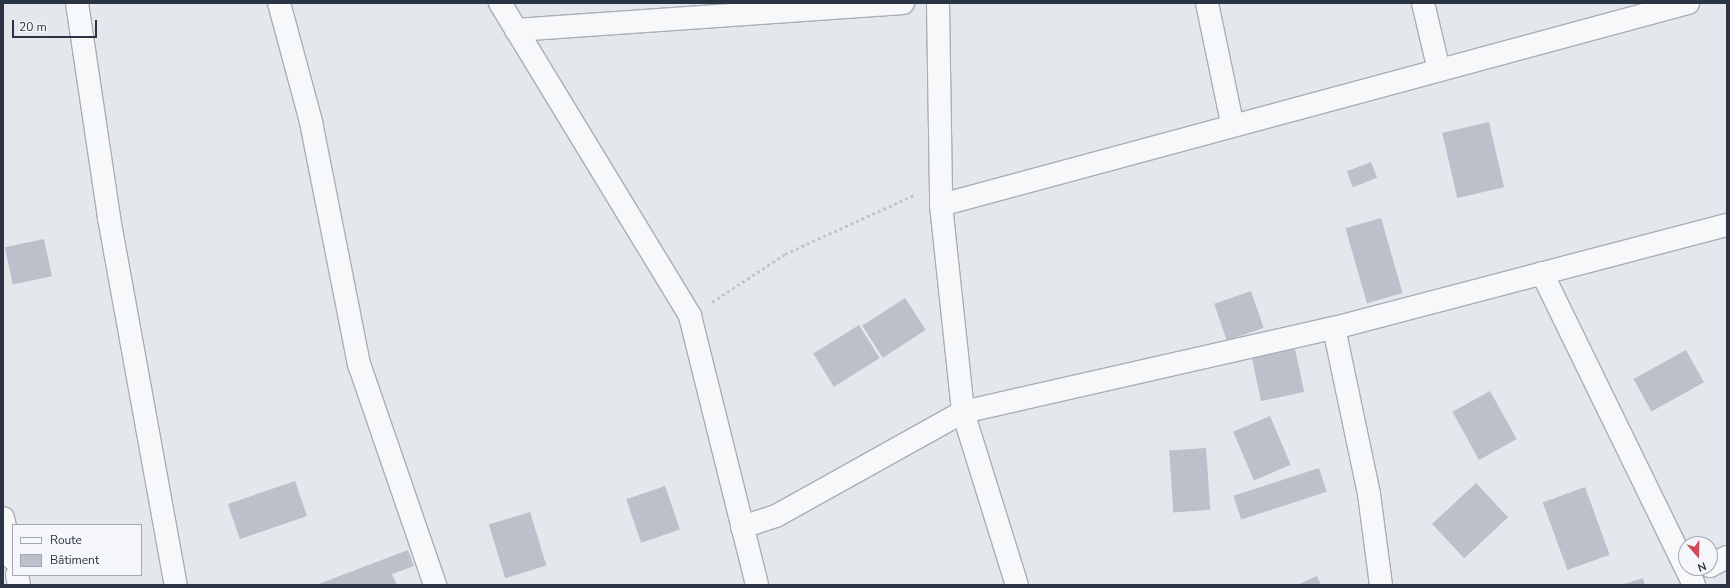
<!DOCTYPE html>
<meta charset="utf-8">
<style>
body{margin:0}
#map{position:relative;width:1730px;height:588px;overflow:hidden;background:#e4e7ec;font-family:"Nunito Sans",sans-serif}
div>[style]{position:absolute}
.building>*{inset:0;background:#bbc0ca;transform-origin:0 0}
.path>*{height:2.5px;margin-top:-1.25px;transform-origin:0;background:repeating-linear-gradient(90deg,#c2c5cb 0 3px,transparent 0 6px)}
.roads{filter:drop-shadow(1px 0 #a9aeb7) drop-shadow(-1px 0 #a9aeb7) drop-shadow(0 1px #a9aeb7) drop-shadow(0 -1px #a9aeb7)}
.street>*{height:22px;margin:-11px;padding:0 11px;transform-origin:11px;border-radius:11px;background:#f7f8fa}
span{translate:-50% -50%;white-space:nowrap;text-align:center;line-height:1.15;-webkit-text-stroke:4px #f4f6f9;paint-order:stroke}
.frame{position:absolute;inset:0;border:4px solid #2b3445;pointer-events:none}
.legend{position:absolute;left:12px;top:524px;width:130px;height:52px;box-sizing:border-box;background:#f4f6f9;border:1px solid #a4a8b1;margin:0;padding:5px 7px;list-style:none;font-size:12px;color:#2b3445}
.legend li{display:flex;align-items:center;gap:8px;height:20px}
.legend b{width:20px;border:1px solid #a4a8b1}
.north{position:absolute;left:1678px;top:536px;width:40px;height:40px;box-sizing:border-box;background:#f4f6f9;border:1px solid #a4a8b1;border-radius:50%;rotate:160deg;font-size:11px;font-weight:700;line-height:16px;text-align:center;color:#2b3445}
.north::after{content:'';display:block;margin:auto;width:14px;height:18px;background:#d1495b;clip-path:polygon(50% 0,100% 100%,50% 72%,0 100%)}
.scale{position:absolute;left:12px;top:20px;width:85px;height:18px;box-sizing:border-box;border:2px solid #2b3445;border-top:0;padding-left:5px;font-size:12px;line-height:14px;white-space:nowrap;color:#2b3445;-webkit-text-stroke:3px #f4f6f9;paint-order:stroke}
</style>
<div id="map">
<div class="building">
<i style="left:1489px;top:122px;width:67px;height:48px;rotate:77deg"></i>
<i style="left:1371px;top:162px;width:17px;height:26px;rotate:69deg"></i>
<i style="left:1381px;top:218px;width:78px;height:37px;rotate:74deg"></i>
<i style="left:44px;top:239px;width:38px;height:40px;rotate:78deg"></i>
<i style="left:1251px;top:291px;width:39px;height:39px;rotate:71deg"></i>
<i style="left:905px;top:298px;width:38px;height:51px;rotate:57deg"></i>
<i style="left:859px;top:325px;width:39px;height:54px;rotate:58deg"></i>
<i style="left:1295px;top:349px;width:44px;height:44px;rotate:78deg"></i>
<i style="left:1686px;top:350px;width:37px;height:60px;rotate:61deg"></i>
<i style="left:1490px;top:391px;width:55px;height:43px;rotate:61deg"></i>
<i style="left:1270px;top:416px;width:53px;height:40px;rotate:67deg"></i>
<i style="left:1206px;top:448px;width:62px;height:37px;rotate:86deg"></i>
<i style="left:1319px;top:468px;width:25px;height:90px;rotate:72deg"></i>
<i style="left:295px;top:481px;width:37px;height:71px;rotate:71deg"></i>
<i style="left:1476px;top:483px;width:47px;height:60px;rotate:47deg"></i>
<i style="left:665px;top:486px;width:46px;height:41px;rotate:71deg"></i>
<i style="left:1585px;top:487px;width:72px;height:45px;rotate:70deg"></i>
<i style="left:530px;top:512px;width:56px;height:43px;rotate:73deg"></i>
<i style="clip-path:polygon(408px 550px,414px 566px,392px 574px,397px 585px,316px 585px)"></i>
<i style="clip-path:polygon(1317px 576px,1321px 585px,1297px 585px)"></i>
<i style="clip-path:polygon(1643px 578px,1645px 585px,1621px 585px)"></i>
</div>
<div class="path">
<i style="left:712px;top:302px;width:87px;rotate:-33.3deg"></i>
<i style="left:785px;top:254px;width:144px;rotate:-24.6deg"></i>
</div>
<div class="roads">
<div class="street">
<i style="left:77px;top:3px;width:217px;rotate:81.5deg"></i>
<i style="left:109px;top:218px;width:373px;rotate:79.7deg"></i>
<i style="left:279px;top:3px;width:123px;rotate:74.9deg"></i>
<i style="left:311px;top:122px;width:247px;rotate:78.8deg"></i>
<i style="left:359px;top:364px;width:234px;rotate:71deg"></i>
<i style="left:500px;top:3px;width:366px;rotate:58.7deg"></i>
<i style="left:690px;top:316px;width:277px;rotate:76deg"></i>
<i style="left:938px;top:3px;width:202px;rotate:89.1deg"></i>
<i style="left:941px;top:205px;width:208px;rotate:83.9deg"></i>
<i style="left:963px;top:412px;width:181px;rotate:72.7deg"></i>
<i style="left:1207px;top:3px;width:123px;rotate:78.2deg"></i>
<i style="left:1423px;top:3px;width:69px;rotate:76.6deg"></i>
<i style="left:516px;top:30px;width:388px;rotate:-4deg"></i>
<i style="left:941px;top:205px;width:774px;rotate:-15.13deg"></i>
<i style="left:1542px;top:273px;width:347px;rotate:64deg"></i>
<i style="left:1334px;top:328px;width:170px;rotate:78.1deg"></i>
<i style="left:1369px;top:494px;width:92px;rotate:82.5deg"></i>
<i style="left:3px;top:518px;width:42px;rotate:76.3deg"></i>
<i style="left:742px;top:527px;width:36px;rotate:-18deg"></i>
<i style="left:776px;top:516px;width:214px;rotate:-29.1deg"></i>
<i style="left:963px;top:412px;width:380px;rotate:-12.8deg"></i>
<i style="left:1334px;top:328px;width:406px;rotate:-14.7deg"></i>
<i style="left:1710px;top:566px;width:19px;rotate:-28deg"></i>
<i style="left:17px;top:575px;width:10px;rotate:79deg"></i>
</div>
</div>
<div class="frame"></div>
<ul class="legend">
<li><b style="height:5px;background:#f7f8fa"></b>Route</li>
<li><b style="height:11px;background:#bbc0ca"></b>Bâtiment</li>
</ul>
<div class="north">N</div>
<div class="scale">20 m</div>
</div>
